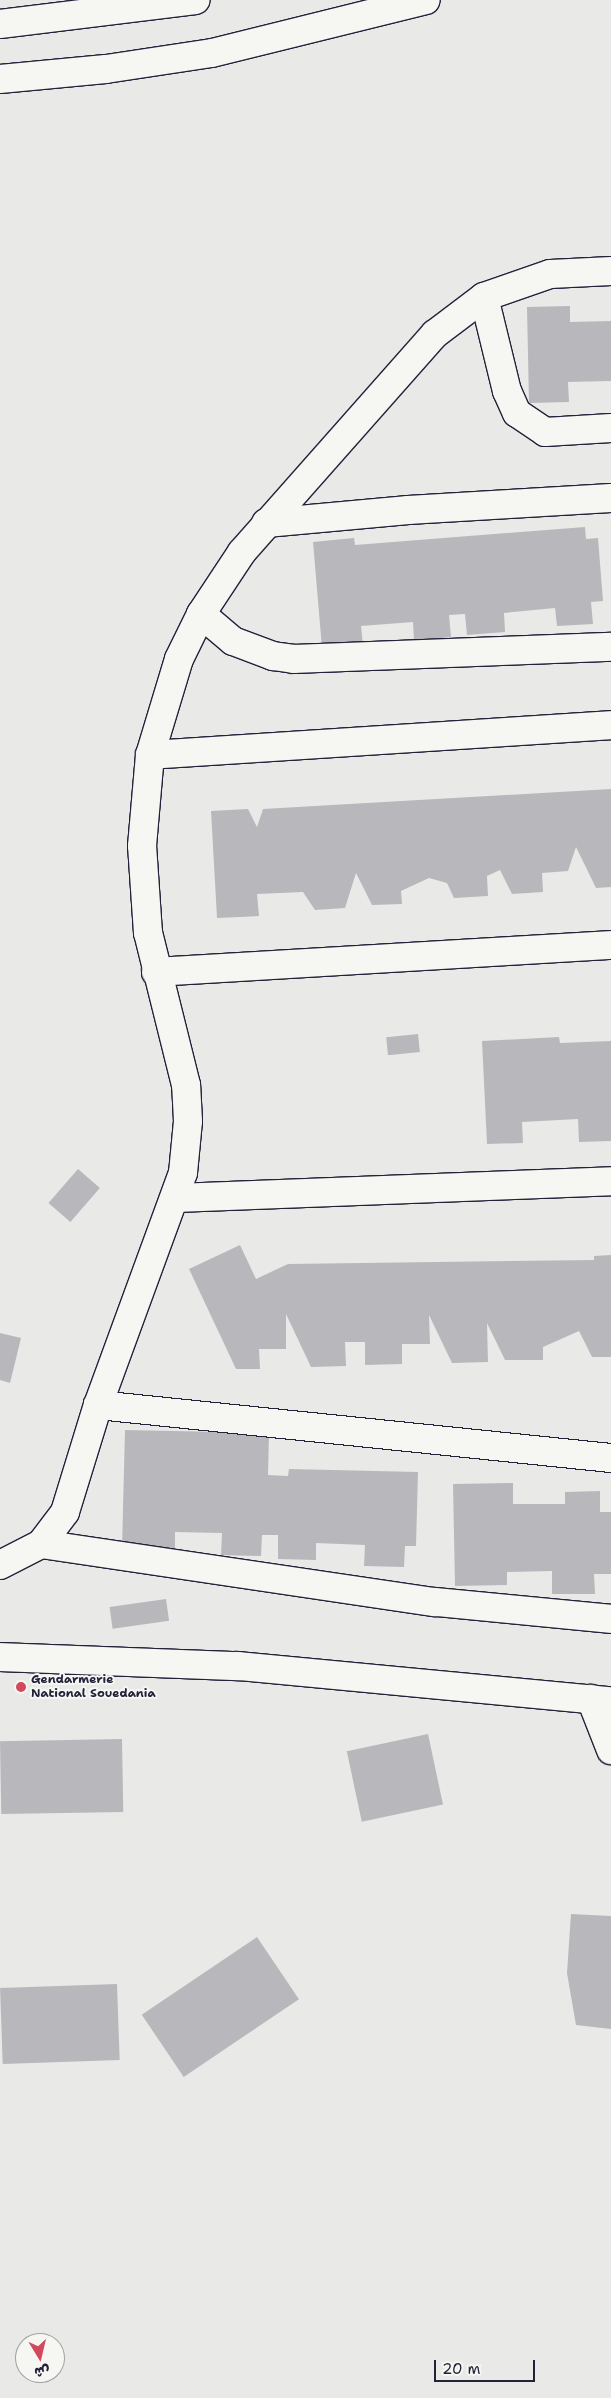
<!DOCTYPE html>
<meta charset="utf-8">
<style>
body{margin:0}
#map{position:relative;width:611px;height:2398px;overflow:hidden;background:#e9e9e7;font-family:"Shantell Sans","Playpen Sans Arabic",sans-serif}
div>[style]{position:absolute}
.building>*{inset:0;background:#b8b8bc;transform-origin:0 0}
.roads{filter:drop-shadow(1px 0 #22223b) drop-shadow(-1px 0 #22223b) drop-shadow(0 1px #22223b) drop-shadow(0 -1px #22223b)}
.minor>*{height:28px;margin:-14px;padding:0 14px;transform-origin:14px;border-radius:14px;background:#f6f6f2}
.major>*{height:28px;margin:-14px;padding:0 14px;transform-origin:14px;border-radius:14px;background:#f6f6f2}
.dots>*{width:14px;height:14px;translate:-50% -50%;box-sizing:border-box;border:2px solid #f6f6f2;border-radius:50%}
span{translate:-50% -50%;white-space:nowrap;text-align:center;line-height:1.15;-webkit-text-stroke:4px #f6f6f2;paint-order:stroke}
.poi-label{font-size:12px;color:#22223b;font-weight:700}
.left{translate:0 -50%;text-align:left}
.north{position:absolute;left:15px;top:2333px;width:50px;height:50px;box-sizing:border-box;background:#f6f6f2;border:1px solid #a1a1a9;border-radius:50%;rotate:171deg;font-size:14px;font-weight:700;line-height:20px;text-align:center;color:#22223b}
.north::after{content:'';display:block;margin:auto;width:18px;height:22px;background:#d1495b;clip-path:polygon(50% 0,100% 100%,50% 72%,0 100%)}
.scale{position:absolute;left:434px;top:2360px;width:101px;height:22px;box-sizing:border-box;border:2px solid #22223b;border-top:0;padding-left:6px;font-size:15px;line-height:18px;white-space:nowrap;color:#22223b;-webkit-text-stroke:4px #f6f6f2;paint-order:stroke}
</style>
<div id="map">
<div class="building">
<i style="clip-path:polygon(570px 306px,570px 322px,611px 321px,611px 381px,568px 382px,569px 402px,529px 403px,527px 307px)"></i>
<i style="clip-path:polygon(585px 527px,586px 539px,598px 538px,603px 601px,591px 602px,593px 624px,557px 626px,555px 608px,504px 613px,505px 632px,467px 635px,465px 614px,449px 615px,451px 637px,414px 641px,413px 622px,361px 626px,363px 645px,322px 648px,313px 542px,354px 538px,355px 545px)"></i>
<i style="clip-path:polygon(611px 789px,611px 887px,596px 888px,576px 847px,568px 871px,542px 873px,543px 892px,512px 894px,500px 870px,487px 876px,488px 896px,454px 898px,447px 883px,429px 878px,401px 891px,402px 904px,372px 905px,356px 873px,345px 908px,315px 910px,303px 892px,257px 894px,259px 916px,217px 918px,211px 811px,248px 809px,257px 827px,263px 809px)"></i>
<i style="left:418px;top:1034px;width:18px;height:32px;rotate:84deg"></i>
<i style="clip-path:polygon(559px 1037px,560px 1043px,611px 1041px,611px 1141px,579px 1142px,578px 1119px,522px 1122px,523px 1143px,487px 1144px,482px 1041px)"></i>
<i style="left:78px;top:1169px;width:29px;height:45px;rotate:41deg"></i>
<i style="clip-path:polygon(240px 1245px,256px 1279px,288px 1264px,594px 1260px,594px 1256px,611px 1255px,611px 1357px,592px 1357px,579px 1331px,543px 1347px,543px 1360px,505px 1360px,487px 1323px,488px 1362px,452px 1363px,429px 1315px,430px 1344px,402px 1344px,402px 1364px,365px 1365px,365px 1342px,345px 1342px,346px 1366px,311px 1367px,286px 1314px,286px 1349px,259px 1349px,260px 1369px,236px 1369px,189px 1269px)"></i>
<i style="clip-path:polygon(0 1333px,21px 1338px,10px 1383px,0 1380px)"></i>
<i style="clip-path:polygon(125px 1430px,269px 1433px,268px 1475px,288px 1476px,289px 1469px,418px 1472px,416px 1546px,405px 1546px,404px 1567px,364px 1566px,365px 1545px,316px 1543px,316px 1560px,278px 1559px,278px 1535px,262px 1535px,261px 1556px,221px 1555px,222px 1533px,175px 1532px,175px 1549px,122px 1548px)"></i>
<i style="clip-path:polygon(513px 1483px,513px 1504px,565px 1504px,565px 1492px,600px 1491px,600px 1512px,611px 1512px,611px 1574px,594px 1574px,595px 1594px,552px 1594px,552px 1571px,507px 1572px,507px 1585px,455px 1586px,453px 1484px)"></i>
<i style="left:166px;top:1599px;width:22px;height:57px;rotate:82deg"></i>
<i style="left:428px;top:1734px;width:72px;height:83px;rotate:78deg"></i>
<i style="left:122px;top:1739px;width:73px;height:122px;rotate:89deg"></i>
<i style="clip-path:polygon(571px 1914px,611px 1916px,611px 2029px,576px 2025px,567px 1973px)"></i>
<i style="left:257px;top:1937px;width:75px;height:139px;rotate:56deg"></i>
<i style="left:117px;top:1984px;width:76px;height:117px;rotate:88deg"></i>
</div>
<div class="roads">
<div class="minor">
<i style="left:611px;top:271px;width:61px;rotate:177.2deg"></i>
<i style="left:550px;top:274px;width:70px;rotate:160.8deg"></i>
<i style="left:484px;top:297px;width:97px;rotate:76.3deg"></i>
<i style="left:507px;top:391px;width:24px;rotate:66deg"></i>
<i style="left:517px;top:413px;width:34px;rotate:34deg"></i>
<i style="left:545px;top:432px;width:66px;rotate:-3.5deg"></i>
<i style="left:266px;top:523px;width:143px;rotate:-5.2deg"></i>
<i style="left:408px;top:510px;width:203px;rotate:-3.4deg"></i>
<i style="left:201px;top:614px;width:42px;rotate:40.2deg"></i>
<i style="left:233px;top:641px;width:43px;rotate:20.6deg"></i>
<i style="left:273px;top:656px;width:21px;rotate:8deg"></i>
<i style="left:294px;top:659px;width:317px;rotate:-2.2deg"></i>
<i style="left:150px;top:755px;width:462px;rotate:-3.7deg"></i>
<i style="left:156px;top:972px;width:456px;rotate:-3.4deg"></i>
<i style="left:177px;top:1198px;width:434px;rotate:-2.2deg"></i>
<i style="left:98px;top:1405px;width:516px;rotate:5.9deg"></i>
<i style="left:41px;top:1544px;width:399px;rotate:8.4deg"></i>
<i style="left:436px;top:1602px;width:176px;rotate:5.5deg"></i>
<i style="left:0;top:1565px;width:46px;rotate:-27.1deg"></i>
<i style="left:41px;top:1544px;width:40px;rotate:-53deg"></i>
<i style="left:65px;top:1512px;width:112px;rotate:-72.9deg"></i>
<i style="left:98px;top:1405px;width:247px;rotate:-69.9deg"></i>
<i style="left:183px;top:1173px;width:52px;rotate:-84.5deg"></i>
<i style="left:188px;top:1121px;width:36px;rotate:-93deg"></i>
<i style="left:186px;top:1085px;width:157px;rotate:-104deg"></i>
<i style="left:148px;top:933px;width:87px;rotate:-93.9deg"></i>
<i style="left:142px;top:846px;width:91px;rotate:-85deg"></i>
<i style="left:150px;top:755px;width:100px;rotate:-73.2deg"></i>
<i style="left:179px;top:659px;width:50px;rotate:-63.9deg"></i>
<i style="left:201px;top:614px;width:74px;rotate:-56.5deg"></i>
<i style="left:242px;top:552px;width:291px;rotate:-48.5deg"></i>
<i style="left:435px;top:334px;width:61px;rotate:-37.1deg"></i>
<i style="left:591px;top:1699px;width:55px;rotate:68.6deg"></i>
</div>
<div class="major">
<i style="left:0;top:24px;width:197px;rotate:-7deg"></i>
<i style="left:0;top:79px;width:106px;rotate:-5.4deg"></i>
<i style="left:106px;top:69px;width:107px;rotate:-8.6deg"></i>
<i style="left:212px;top:53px;width:220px;rotate:-13.9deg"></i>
<i style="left:0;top:1657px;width:238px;rotate:2.2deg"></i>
<i style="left:238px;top:1666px;width:375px;rotate:5.4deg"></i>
</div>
</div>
<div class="dots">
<i style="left:21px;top:1687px;background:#d1495b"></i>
</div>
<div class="poi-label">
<span class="left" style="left:31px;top:1687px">Gendarmerie<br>National Souedania</span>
</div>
<div class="north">ش</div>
<div class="scale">20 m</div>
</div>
